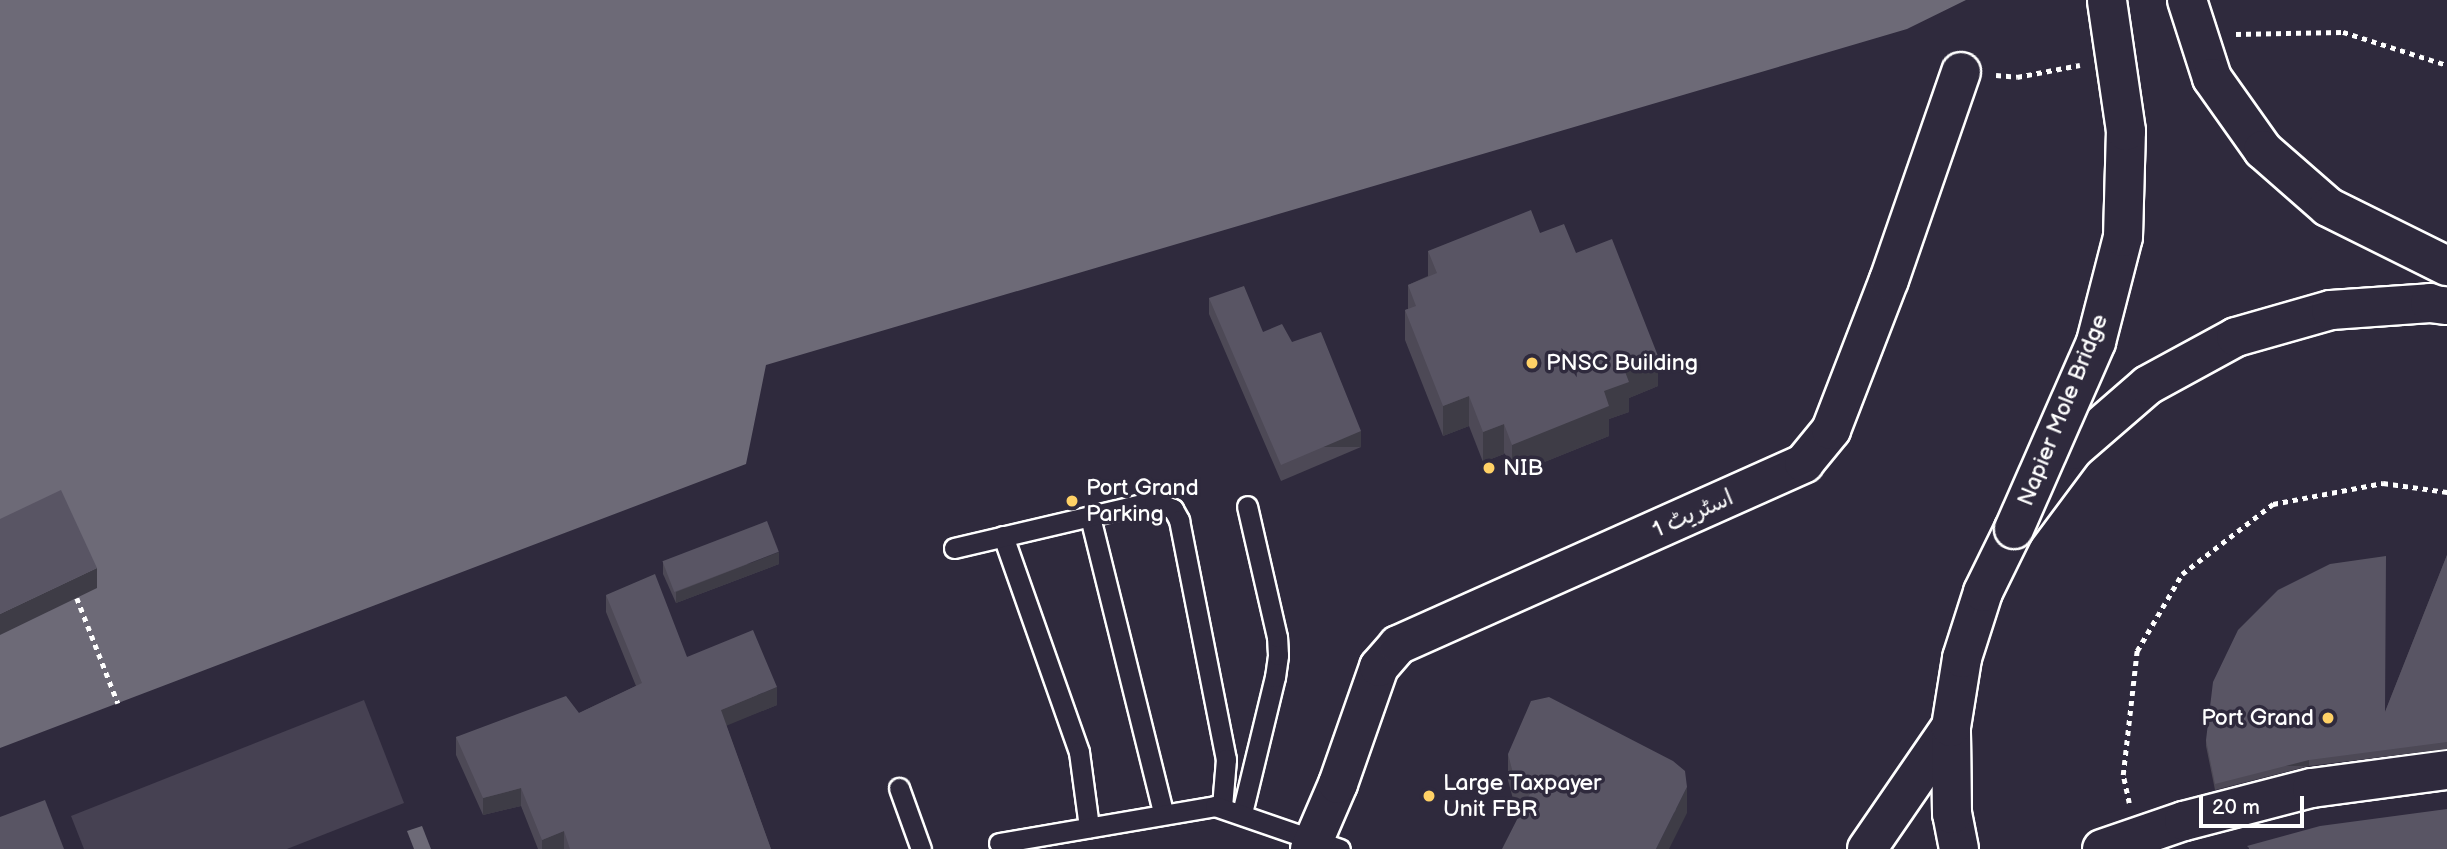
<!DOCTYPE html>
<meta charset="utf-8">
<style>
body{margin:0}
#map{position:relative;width:2447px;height:849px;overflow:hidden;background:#2f2a3d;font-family:"Balsamiq Sans","Playpen Sans Arabic",sans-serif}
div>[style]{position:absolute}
.green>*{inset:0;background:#464152}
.water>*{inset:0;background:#6d6a77}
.path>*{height:4.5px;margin-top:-2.25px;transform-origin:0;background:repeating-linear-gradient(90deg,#fff 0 5px,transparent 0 10px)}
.roads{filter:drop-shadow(2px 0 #fff) drop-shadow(-2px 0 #fff) drop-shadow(0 2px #fff) drop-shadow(0 -2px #fff)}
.service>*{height:19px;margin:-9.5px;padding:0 9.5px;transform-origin:9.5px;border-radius:9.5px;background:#2f2a3d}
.minor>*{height:38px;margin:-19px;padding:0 19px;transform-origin:19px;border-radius:19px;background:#2f2a3d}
.trunk>*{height:38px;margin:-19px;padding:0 19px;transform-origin:19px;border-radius:19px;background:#2f2a3d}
.bridges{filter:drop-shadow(2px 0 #fff) drop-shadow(-2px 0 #fff) drop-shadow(0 2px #fff) drop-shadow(0 -2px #fff)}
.secondary-bridge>*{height:38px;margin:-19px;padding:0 19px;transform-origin:19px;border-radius:19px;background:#2f2a3d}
.trunk-bridge>*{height:38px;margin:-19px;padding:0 19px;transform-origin:19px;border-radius:19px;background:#2f2a3d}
.wall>*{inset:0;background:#4d4956}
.shaded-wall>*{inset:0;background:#3e3c46;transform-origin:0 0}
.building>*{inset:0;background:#595564;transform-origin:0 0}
.dots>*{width:19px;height:19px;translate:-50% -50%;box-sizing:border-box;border:4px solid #2f2a3d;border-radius:50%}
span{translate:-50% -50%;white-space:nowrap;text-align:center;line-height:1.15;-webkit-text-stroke:7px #2f2a3d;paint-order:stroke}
.poi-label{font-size:23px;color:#fff}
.left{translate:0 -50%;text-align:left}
.right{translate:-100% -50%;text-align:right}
.street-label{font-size:23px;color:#fff}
.scale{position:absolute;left:2199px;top:796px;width:105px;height:32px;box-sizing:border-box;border:4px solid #fff;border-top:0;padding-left:9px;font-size:21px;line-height:24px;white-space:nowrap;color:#fff;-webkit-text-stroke:5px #2f2a3d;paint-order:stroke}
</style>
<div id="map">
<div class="green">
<i style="clip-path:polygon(364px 700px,404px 803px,287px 849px,84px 849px,71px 816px)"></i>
</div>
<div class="water">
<i style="clip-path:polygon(0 0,1966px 0,1907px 29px,766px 365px,746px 464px,0 748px)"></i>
<i style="clip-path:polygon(422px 826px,431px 849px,414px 849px,407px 831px)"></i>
</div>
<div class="path">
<i style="left:2236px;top:34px;width:107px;rotate:-1.1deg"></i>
<i style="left:2343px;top:32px;width:109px;rotate:17.6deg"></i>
<i style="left:1996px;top:75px;width:21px;rotate:5deg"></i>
<i style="left:2017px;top:77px;width:64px;rotate:-10.8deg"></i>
<i style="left:77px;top:598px;width:113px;rotate:68.7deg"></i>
<i style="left:2129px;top:803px;width:29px;rotate:-102deg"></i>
<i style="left:2123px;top:775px;width:125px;rotate:-83.6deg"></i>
<i style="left:2137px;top:651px;width:89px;rotate:-59.7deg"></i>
<i style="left:2182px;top:574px;width:115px;rotate:-37.6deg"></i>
<i style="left:2273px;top:504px;width:112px;rotate:-10.8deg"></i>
<i style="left:2383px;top:483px;width:65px;rotate:8deg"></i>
</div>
<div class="roads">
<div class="service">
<i style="left:1090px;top:517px;width:305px;rotate:76.1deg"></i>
<i style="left:1003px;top:536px;width:229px;rotate:70.6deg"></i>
<i style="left:1079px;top:752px;width:76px;rotate:82.4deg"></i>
<i style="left:954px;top:548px;width:205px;rotate:-13.2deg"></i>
<i style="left:1154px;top:501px;width:21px;rotate:23deg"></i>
<i style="left:1173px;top:509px;width:13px;rotate:61deg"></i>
<i style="left:1179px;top:520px;width:244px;rotate:78.9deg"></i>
<i style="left:1226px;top:759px;width:48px;rotate:94.8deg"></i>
<i style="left:899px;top:788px;width:65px;rotate:70.2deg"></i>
<i style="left:1242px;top:813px;width:140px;rotate:-76.4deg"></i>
<i style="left:1275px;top:677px;width:22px;rotate:-82deg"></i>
<i style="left:1278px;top:655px;width:18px;rotate:-93deg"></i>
<i style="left:1277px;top:637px;width:134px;rotate:-102.9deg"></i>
<i style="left:999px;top:843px;width:219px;rotate:-9.7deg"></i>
<i style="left:1215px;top:806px;width:132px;rotate:19deg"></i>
</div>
<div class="minor">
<i style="left:1310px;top:849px;width:71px;rotate:-66.7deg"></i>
<i style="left:1338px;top:784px;width:124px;rotate:-70.7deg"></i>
<i style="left:1379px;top:667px;width:29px;rotate:-49deg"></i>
<i style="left:1398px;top:645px;width:445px;rotate:-24.1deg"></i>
<i style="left:1804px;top:463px;width:43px;rotate:-50.7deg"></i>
<i style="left:1831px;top:430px;width:161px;rotate:-68.9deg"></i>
<i style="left:1889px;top:280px;width:220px;rotate:-70.9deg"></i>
</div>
<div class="trunk">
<i style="left:1867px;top:849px;width:148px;rotate:-55.5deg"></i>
<i style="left:1959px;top:849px;width:36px;rotate:-101deg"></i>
<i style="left:1952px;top:814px;width:87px;rotate:-90.7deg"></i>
<i style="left:1951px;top:727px;width:70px;rotate:-80.9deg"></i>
<i style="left:1962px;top:658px;width:69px;rotate:-72.3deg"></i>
<i style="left:1983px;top:592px;width:70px;rotate:-63.8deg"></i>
<i style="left:2014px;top:529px;width:99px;rotate:-53.2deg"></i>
<i style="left:2073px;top:450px;width:99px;rotate:-40.9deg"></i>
<i style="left:2148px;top:385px;width:100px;rotate:-28.6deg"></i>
<i style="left:2236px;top:337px;width:99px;rotate:-15.9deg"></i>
<i style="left:2331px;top:310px;width:99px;rotate:-4deg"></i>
<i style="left:2430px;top:303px;width:17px;rotate:7deg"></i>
<i style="left:2177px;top:849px;width:144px;rotate:-15.3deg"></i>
<i style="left:2316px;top:811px;width:132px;rotate:-7.4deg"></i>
</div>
</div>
<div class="bridges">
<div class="secondary-bridge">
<i style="left:2187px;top:0;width:82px;rotate:72.2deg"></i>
<i style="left:2212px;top:78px;width:88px;rotate:54.7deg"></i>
<i style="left:2263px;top:150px;width:86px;rotate:41.2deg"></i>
<i style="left:2328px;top:207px;width:133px;rotate:26.4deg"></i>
<i style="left:2014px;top:529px;width:204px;rotate:-66.3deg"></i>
<i style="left:2096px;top:342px;width:108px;rotate:-75.6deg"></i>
<i style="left:2123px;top:237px;width:106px;rotate:-88.4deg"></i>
<i style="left:2126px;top:131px;width:132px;rotate:-98.3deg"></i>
</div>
<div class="trunk-bridge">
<i style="left:2102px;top:849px;width:87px;rotate:-18.9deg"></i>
<i style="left:2184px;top:821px;width:132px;rotate:-14.5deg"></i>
<i style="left:2312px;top:788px;width:136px;rotate:-7.6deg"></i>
</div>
</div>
<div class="wall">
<i style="clip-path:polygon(1540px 233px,1576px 253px,1658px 386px,1629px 398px,1629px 412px,1609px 419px,1609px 436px,1512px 475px,1504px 454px,1483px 462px,1469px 426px,1443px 436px,1405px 340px,1405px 310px,1408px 309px,1408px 285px,1428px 276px,1428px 251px)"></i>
<i style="clip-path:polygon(1209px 298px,1263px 332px,1292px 342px,1361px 447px,1281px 481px,1209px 314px)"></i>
<i style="clip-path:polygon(2447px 555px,2447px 749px,2309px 766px,2215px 790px,2206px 746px,2206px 740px,2385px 712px)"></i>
<i style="clip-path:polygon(663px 562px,779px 564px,676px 603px,663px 574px)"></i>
<i style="clip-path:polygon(606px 595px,687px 657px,777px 705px,726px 725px,771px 849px,538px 849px,521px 806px,483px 815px,456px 755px,456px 737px,579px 713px,636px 686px,606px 612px)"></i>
<i style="clip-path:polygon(1508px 754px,1687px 813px,1525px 805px,1513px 799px,1508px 780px)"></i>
</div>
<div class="shaded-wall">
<i style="clip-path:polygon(1658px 356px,1658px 386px,1629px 398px,1629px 412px,1609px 419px,1609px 436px,1512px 475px,1512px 445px,1604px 391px,1624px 369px)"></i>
<i style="clip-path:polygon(1469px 396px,1469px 426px,1443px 436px,1443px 406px)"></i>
<i style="clip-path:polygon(1504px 424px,1504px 454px,1483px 462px,1483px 432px)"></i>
<i style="left:1361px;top:431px;width:16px;height:87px;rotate:90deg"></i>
<i style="clip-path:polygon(779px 552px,779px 564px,676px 603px,676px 592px)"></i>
<i style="clip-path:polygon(97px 568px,97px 588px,0 635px,0 614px)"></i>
<i style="clip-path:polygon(777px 687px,777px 705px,721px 728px,721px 710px)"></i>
<i style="left:2309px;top:760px;width:6px;height:97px;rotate:90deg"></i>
<i style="clip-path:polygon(1687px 787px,1687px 813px,1669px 849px,1656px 849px)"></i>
<i style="clip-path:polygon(521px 788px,521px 806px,483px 815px,483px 798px)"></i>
<i style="clip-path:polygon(564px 831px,564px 849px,542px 849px,542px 840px)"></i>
</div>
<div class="building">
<i style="clip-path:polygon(1531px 210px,1540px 233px,1564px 224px,1576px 253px,1612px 239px,1658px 356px,1624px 369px,1629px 382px,1604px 391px,1609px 406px,1512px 445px,1504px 424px,1483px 432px,1469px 396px,1443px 406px,1405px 310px,1416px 306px,1408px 285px,1437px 273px,1428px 251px)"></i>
<i style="clip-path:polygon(1244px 286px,1263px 332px,1282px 324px,1292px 342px,1321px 332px,1361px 431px,1281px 465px,1209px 298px)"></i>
<i style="clip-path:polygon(61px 490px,97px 568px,0 614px,0 519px)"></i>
<i style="left:767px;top:521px;width:33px;height:112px;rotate:69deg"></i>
<i style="clip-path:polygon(2447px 555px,2447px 742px,2309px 760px,2215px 784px,2206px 740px,2213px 682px,2238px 630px,2278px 590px,2330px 564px,2386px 556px,2385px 712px)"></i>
<i style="clip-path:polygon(655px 574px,687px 657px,753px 630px,777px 687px,721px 710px,771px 849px,570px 849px,564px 831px,542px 840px,521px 788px,483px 798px,456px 737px,566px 696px,579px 713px,642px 683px,606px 595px)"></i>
<i style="clip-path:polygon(1549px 697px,1673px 761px,1685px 771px,1687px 787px,1656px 849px,1502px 849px,1535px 784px,1513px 773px,1508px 754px,1531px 701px)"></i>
<i style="clip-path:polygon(45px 800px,64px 849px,0 849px,0 817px)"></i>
<i style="clip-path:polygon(2447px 809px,2447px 849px,2250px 849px,2247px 846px,2320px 826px)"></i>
</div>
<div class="dots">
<i style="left:1532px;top:363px;background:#ffd166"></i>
<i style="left:1489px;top:468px;background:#ffd166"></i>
<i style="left:1072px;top:501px;background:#ffd166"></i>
<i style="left:2328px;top:718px;background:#ffd166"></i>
<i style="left:1429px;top:796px;background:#ffd166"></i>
</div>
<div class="poi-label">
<span class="left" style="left:1546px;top:363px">PNSC Building</span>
<span class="left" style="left:1503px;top:468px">NIB</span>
<span class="left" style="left:1086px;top:501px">Port Grand<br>Parking</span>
<span class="right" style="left:2314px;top:718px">Port Grand</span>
<span class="left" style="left:1443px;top:796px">Large Taxpayer<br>Unit FBR</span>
</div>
<div class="street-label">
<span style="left:2063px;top:410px;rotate:-68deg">Napier Mole Bridge</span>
<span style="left:1693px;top:514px;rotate:-24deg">اسٹریٹ 1</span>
</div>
<div class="scale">20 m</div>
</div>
